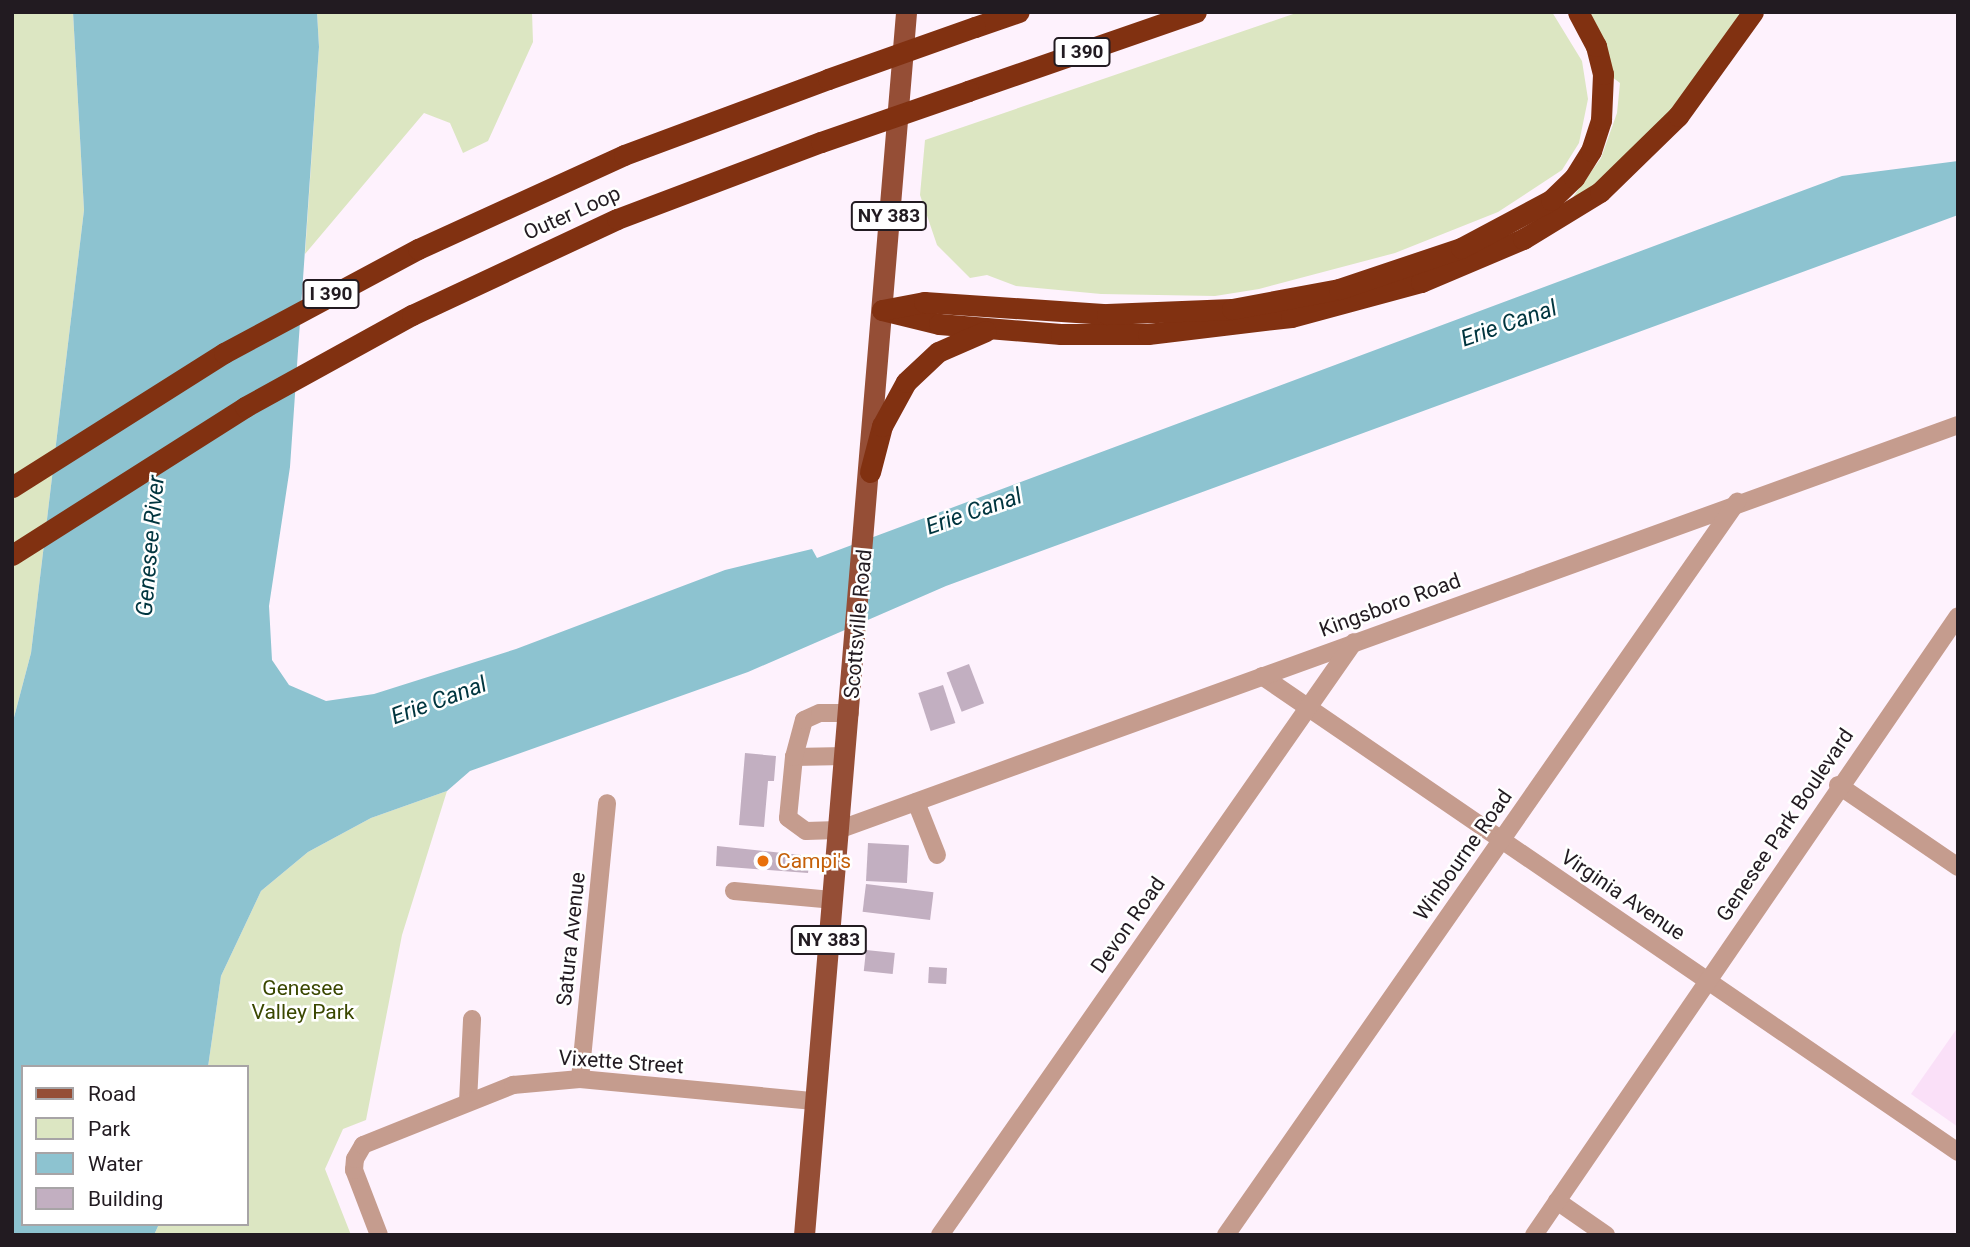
<!DOCTYPE html>
<style>
body{margin:0}
#map{position:relative;width:1970px;height:1247px;overflow:hidden;background:#fef2fd;font-family:Roboto,sans-serif}
div>[style]{position:absolute}
.built>*{inset:0;background:#fae0f8}
.green>*{inset:0;background:#dce6c2}
.water>*{inset:0;background:#8dc3d0}
.building>*{inset:0;background:#c2afc1;transform-origin:0 0}
.minor>*{height:18px;margin:-9px;padding:0 9px;transform-origin:9px;border-radius:9px;background:#c59c8e}
.major>*{height:21px;margin:-10.5px;padding:0 10.5px;transform-origin:10.5px;border-radius:10.5px;background:#954e36}
.highway>*{height:21px;margin:-10.5px;padding:0 10.5px;transform-origin:10.5px;border-radius:10.5px;background:#813111}
.highway-bridge>*{height:21px;margin:-10.5px;padding:0 10.5px;transform-origin:10.5px;border-radius:10.5px;background:#813111}
.dots>*{width:19px;height:19px;translate:-50% -50%;box-sizing:border-box;border:4px solid #fff;border-radius:50%}
span{translate:-50% -50%;white-space:nowrap;text-align:center;line-height:1.15;-webkit-text-stroke:5px #fff;paint-order:stroke}
.shield-label span{padding:2px 5px;background:#fff;border:2px solid;border-radius:5px;-webkit-text-stroke-width:0}
.shield-label{font-size:19px;color:#221b21;font-weight:700}
.street-label{font-size:21px;color:#221b21}
.food-label{font-size:21px;color:#c56008}
.left{translate:0 -50%;text-align:left}
.park-label{font-size:21px;color:#3a4700}
.water-label{font-size:23px;color:#00353f;font-style:italic}
.frame{position:absolute;inset:0;border:14px solid #221b21;pointer-events:none}
.legend{position:absolute;left:21px;top:1065px;width:228px;height:161px;box-sizing:border-box;background:#fff;border:2px solid #a7a4a6;margin:0;padding:9px 12px;list-style:none;font-size:21px;color:#221b21}
.legend li{display:flex;align-items:center;gap:14px;height:35px}
.legend b{width:35px;border:2px solid #a7a4a6}
</style>
<div id="map">
<div class="built">
<i style="clip-path:polygon(1958px 1027px,1958px 1127px,1911px 1094px)"></i>
</div>
<div class="green">
<i style="clip-path:polygon(12px 12px,73px 12px,84px 210px,31px 653px,12px 725px)"></i>
<i style="clip-path:polygon(317px 12px,532px 12px,533px 42px,488px 141px,463px 153px,450px 123px,424px 113px,305px 254px,319px 47px)"></i>
<i style="clip-path:polygon(1299px 12px,1552px 12px,1582px 61px,1588px 99px,1579px 143px,1562px 170px,1498px 212px,1395px 253px,1259px 289px,1215px 296px,1101px 294px,1016px 286px,987px 275px,970px 278px,937px 245px,920px 195px,925px 140px)"></i>
<i style="clip-path:polygon(1589px 12px,1743px 12px,1667px 115px,1586px 192px,1573px 197px,1601px 158px,1617px 113px,1620px 83px,1612px 77px)"></i>
<i style="clip-path:polygon(447px 791px,402px 935px,366px 1120px,343px 1129px,325px 1169px,351px 1235px,154px 1235px,159px 1224px,247px 1224px,247px 1067px,208px 1067px,221px 976px,261px 891px,308px 852px,371px 818px)"></i>
</div>
<div class="water">
<i style="clip-path:polygon(73px 12px,317px 12px,319px 47px,290px 467px,269px 606px,272px 660px,289px 685px,326px 701px,374px 694px,516px 649px,725px 570px,812px 549px,817px 558px,1842px 176px,1958px 161px,1958px 215px,946px 586px,748px 672px,470px 771px,447px 791px,371px 818px,308px 852px,261px 891px,221px 976px,208px 1067px,23px 1067px,23px 1224px,159px 1224px,154px 1235px,12px 1235px,12px 725px,31px 653px,84px 210px)"></i>
</div>
<div class="building">
<i style="left:969px;top:664px;width:42px;height:24px;rotate:69deg"></i>
<i style="left:943px;top:685px;width:40px;height:26px;rotate:72deg"></i>
<i style="clip-path:polygon(745px 753px,776px 756px,774px 781px,768px 781px,764px 827px,739px 825px)"></i>
<i style="left:868px;top:843px;width:41px;height:38px;rotate:3deg"></i>
<i style="clip-path:polygon(717px 846px,810px 856px,808px 873px,716px 866px)"></i>
<i style="left:866px;top:884px;width:68px;height:28px;rotate:7deg"></i>
<i style="left:866px;top:950px;width:29px;height:21px;rotate:6deg"></i>
<i style="left:929px;top:967px;width:18px;height:16px;rotate:3deg"></i>
</div>
<div class="minor">
<i style="left:1262px;top:676px;width:843px;rotate:34.37deg"></i>
<i style="left:845px;top:756px;width:51px;rotate:178.9deg"></i>
<i style="left:794px;top:757px;width:61px;rotate:95.6deg"></i>
<i style="left:788px;top:818px;width:22px;rotate:36deg"></i>
<i style="left:806px;top:831px;width:32px;rotate:-2deg"></i>
<i style="left:838px;top:830px;width:1191px;rotate:-19.88deg"></i>
<i style="left:794px;top:757px;width:38px;rotate:-75deg"></i>
<i style="left:804px;top:720px;width:17px;rotate:-24deg"></i>
<i style="left:820px;top:713px;width:30px"></i>
<i style="left:1838px;top:785px;width:145px;rotate:34.3deg"></i>
<i style="left:916px;top:802px;width:57px;rotate:68.4deg"></i>
<i style="left:734px;top:891px;width:98px;rotate:5.2deg"></i>
<i style="left:580px;top:1079px;width:277px;rotate:-84.4deg"></i>
<i style="left:468px;top:1102px;width:83px;rotate:-87.2deg"></i>
<i style="left:1557px;top:1201px;width:60px;rotate:34.8deg"></i>
<i style="left:379px;top:1235px;width:70px;rotate:-111deg"></i>
<i style="left:354px;top:1170px;width:11px;rotate:-85deg"></i>
<i style="left:355px;top:1159px;width:16px;rotate:-60deg"></i>
<i style="left:363px;top:1145px;width:162px;rotate:-21.8deg"></i>
<i style="left:513px;top:1085px;width:67px;rotate:-5.1deg"></i>
<i style="left:580px;top:1079px;width:235px;rotate:5.4deg"></i>
<i style="left:940px;top:1235px;width:723px;rotate:-55.08deg"></i>
<i style="left:1226px;top:1235px;width:894px;rotate:-55.12deg"></i>
<i style="left:1534px;top:1235px;width:750px;rotate:-55.59deg"></i>
</div>
<div class="major">
<i style="left:804px;top:1235px;width:1227px;rotate:-85.23deg"></i>
</div>
<div class="highway">
<i style="left:975px;top:27px;width:46px;rotate:-18.8deg"></i>
<i style="left:968px;top:91px;width:241px;rotate:-19.1deg"></i>
<i style="left:882px;top:310px;width:59px;rotate:13.8deg"></i>
<i style="left:939px;top:324px;width:122px;rotate:4.7deg"></i>
<i style="left:1061px;top:334px;width:87px"></i>
<i style="left:1148px;top:334px;width:144px;rotate:-6.8deg"></i>
<i style="left:1291px;top:317px;width:135px;rotate:-15.1deg"></i>
<i style="left:1421px;top:282px;width:111px;rotate:-22.9deg"></i>
<i style="left:1523px;top:239px;width:90px;rotate:-31.4deg"></i>
<i style="left:1600px;top:192px;width:109px;rotate:-44.3deg"></i>
<i style="left:1678px;top:116px;width:128px;rotate:-54.2deg"></i>
<i style="left:882px;top:310px;width:43px;rotate:-10.8deg"></i>
<i style="left:924px;top:302px;width:183px;rotate:3.8deg"></i>
<i style="left:1107px;top:314px;width:125px;rotate:-2.3deg"></i>
<i style="left:1232px;top:309px;width:109px;rotate:-10.6deg"></i>
<i style="left:1339px;top:289px;width:129px;rotate:-18.6deg"></i>
<i style="left:1461px;top:248px;width:102px;rotate:-28.1deg"></i>
<i style="left:1551px;top:200px;width:32px;rotate:-44deg"></i>
<i style="left:1574px;top:178px;width:32px;rotate:-58deg"></i>
<i style="left:1591px;top:151px;width:33px;rotate:-72deg"></i>
<i style="left:1601px;top:120px;width:46px;rotate:-87.5deg"></i>
<i style="left:1603px;top:74px;width:29px;rotate:-104deg"></i>
<i style="left:1596px;top:46px;width:38px;rotate:-118deg"></i>
<i style="left:870px;top:472px;width:48px;rotate:-75.4deg"></i>
<i style="left:882px;top:426px;width:50px;rotate:-61.4deg"></i>
<i style="left:906px;top:382px;width:44px;rotate:-43.2deg"></i>
<i style="left:938px;top:352px;width:52px;rotate:-23.6deg"></i>
<i style="left:12px;top:487px;width:251px;rotate:-32.3deg"></i>
<i style="left:224px;top:353px;width:220px;rotate:-28.2deg"></i>
<i style="left:418px;top:249px;width:226px;rotate:-24.5deg"></i>
<i style="left:624px;top:155px;width:218px;rotate:-20.4deg"></i>
<i style="left:12px;top:555px;width:276px;rotate:-32.4deg"></i>
<i style="left:245px;top:407px;width:191px;rotate:-28.9deg"></i>
<i style="left:412px;top:315px;width:226px;rotate:-25.1deg"></i>
<i style="left:617px;top:219px;width:218px;rotate:-20.7deg"></i>
</div>
<div class="highway-bridge">
<i style="left:828px;top:79px;width:156px;rotate:-19.5deg"></i>
<i style="left:821px;top:142px;width:156px;rotate:-19.1deg"></i>
</div>
<div class="dots">
<i style="left:763px;top:861px;background:#e8710a"></i>
</div>
<div class="shield-label">
<span style="left:1082px;top:52px">I 390</span>
<span style="left:889px;top:216px">NY 383</span>
<span style="left:331px;top:294px">I 390</span>
<span style="left:829px;top:940px">NY 383</span>
</div>
<div class="street-label">
<span style="left:572px;top:213px;rotate:-24deg">Outer Loop</span>
<span style="left:1390px;top:605px;rotate:-20deg">Kingsboro Road</span>
<span style="left:858px;top:624px;rotate:-85deg">Scottsville Road</span>
<span style="left:1785px;top:825px;rotate:-56deg">Genesee Park Boulevard</span>
<span style="left:1463px;top:855px;rotate:-55deg">Winbourne Road</span>
<span style="left:1623px;top:895px;rotate:34deg">Virginia Avenue</span>
<span style="left:1128px;top:925px;rotate:-55deg">Devon Road</span>
<span style="left:571px;top:939px;rotate:-84deg">Satura Avenue</span>
<span style="left:621px;top:1062px;rotate:4deg">Vixette Street</span>
</div>
<div class="food-label">
<span class="left" style="left:777px;top:861px">Campi's</span>
</div>
<div class="park-label">
<span style="left:303px;top:1000px">Genesee<br>Valley Park</span>
</div>
<div class="water-label">
<span style="left:1509px;top:324px;rotate:-19deg">Erie Canal</span>
<span style="left:974px;top:512px;rotate:-19deg">Erie Canal</span>
<span style="left:151px;top:546px;rotate:-85deg">Genesee River</span>
<span style="left:439px;top:701px;rotate:-20deg">Erie Canal</span>
</div>
<div class="frame"></div>
<ul class="legend">
<li><b style="height:9px;background:#954e36"></b>Road</li>
<li><b style="height:19px;background:#dce6c2"></b>Park</li>
<li><b style="height:19px;background:#8dc3d0"></b>Water</li>
<li><b style="height:19px;background:#c2afc1"></b>Building</li>
</ul>
</div>
